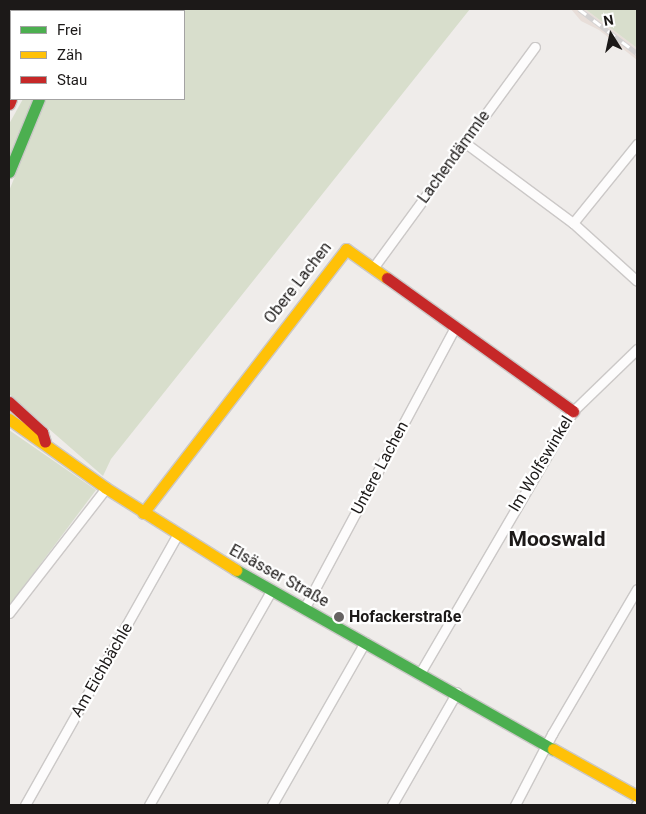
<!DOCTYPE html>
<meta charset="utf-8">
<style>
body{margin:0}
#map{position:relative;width:646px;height:814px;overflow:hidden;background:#efecea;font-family:Roboto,sans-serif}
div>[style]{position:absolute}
.built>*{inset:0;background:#e8ded9}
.green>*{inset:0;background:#d8decc}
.roads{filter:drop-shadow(1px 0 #cbc8c7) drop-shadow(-1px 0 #cbc8c7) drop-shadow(0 1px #cbc8c7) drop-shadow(0 -1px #cbc8c7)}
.street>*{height:9px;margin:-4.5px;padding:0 4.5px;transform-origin:4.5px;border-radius:4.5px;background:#fdfcfc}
.fast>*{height:11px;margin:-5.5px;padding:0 5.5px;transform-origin:5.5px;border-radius:5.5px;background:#4caf50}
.slow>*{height:11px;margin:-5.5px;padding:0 5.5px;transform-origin:5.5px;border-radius:5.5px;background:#ffc107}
.jam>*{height:11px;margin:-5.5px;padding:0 5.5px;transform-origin:5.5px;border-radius:5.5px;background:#c62828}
.rail>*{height:5px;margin-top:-2.5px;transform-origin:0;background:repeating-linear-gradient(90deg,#fff 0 9px,#d4d2d2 0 18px);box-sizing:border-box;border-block:1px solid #d4d2d2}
.dots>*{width:14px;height:14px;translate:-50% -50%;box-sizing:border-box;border:2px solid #fff;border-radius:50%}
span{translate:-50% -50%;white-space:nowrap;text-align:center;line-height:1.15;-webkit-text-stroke:4.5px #fff;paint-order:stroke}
.street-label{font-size:16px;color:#1c1918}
.poi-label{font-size:16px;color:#1c1918;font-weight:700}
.left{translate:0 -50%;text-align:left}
.district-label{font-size:21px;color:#1c1918;font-weight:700}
.frame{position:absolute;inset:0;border:10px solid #1c1918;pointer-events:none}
.legend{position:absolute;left:10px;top:10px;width:175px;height:90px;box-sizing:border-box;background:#fff;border:1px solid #a4a3a3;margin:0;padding:6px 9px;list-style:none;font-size:15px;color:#1c1918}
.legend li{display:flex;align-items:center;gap:10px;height:25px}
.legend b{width:25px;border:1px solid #a4a3a3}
.north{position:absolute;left:586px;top:10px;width:50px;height:50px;-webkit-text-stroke:4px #fff;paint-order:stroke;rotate:350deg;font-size:14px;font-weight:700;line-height:20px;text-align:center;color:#1c1918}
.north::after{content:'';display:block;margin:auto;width:18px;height:22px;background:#1c1918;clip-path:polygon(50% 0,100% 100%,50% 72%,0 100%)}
</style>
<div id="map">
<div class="built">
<i style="clip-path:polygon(571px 9px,585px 9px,637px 48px,637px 60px,599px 30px,581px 21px)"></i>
</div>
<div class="green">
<i style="clip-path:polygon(81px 9px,470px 9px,111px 459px,103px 476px,9px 394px,9px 191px,46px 99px,184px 99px,184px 11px,80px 11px)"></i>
<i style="clip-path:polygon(585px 9px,637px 9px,637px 48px)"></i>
<i style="clip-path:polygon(23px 99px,34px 99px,9px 159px,9px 124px)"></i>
<i style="clip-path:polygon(9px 430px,96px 490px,9px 606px)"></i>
</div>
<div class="roads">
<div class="street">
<i style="left:464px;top:142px;width:136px;rotate:36.6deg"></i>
<i style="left:573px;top:223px;width:86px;rotate:42.2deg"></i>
<i style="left:573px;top:223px;width:102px;rotate:-51deg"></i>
<i style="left:373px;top:268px;width:274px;rotate:-53.8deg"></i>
<i style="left:304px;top:609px;width:320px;rotate:-61.8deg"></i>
<i style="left:9px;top:613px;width:158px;rotate:-52.2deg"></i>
<i style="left:420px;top:673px;width:303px;rotate:-59.7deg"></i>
<i style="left:573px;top:411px;width:89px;rotate:-44.1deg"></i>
<i style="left:25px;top:805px;width:310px;rotate:-60.6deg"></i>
<i style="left:149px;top:805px;width:246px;rotate:-60.3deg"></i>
<i style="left:272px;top:805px;width:188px;rotate:-60.3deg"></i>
<i style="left:392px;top:805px;width:130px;rotate:-60.1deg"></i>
<i style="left:515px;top:805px;width:80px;rotate:-62.5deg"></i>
<i style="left:552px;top:734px;width:168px;rotate:-59.6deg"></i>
<i style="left:636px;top:805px;width:1px;rotate:-45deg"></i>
</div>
<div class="fast">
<i style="left:37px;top:11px;width:3px;rotate:-45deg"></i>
<i style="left:9px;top:172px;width:79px;rotate:-67.7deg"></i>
<i style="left:236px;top:570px;width:364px;rotate:29.5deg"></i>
</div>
<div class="slow">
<i style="left:59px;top:11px;width:2px;rotate:-63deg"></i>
<i style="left:9px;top:65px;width:4px;rotate:-63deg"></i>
<i style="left:9px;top:419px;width:119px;rotate:35.4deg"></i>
<i style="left:106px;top:488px;width:154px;rotate:32.2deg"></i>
<i style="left:143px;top:513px;width:333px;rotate:-52.4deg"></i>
<i style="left:346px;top:249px;width:50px;rotate:35.3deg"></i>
<i style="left:553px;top:749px;width:96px;rotate:29.2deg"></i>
</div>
<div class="jam">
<i style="left:9px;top:23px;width:4px;rotate:-56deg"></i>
<i style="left:9px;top:104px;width:5px;rotate:-68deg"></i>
<i style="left:387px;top:278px;width:229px;rotate:35.6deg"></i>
<i style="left:9px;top:402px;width:45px;rotate:42.3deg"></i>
<i style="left:42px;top:432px;width:10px;rotate:73deg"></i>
</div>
</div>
<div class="rail">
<i style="left:579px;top:9px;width:73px;rotate:37.2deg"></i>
</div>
<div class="dots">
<i style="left:339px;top:617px;background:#666362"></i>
</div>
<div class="street-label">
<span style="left:454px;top:157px;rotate:-54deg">Lachendämmle</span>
<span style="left:298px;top:283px;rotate:-52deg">Obere Lachen</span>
<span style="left:541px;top:464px;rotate:-59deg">Im Wolfswinkel</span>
<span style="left:380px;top:468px;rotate:-62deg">Untere Lachen</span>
<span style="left:279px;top:576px;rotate:29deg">Elsässer Straße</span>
<span style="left:102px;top:670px;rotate:-60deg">Am Eichbächle</span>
</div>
<div class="poi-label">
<span class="left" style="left:349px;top:617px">Hofackerstraße</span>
</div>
<div class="district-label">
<span style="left:557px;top:539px">Mooswald</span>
</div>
<div class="frame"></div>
<ul class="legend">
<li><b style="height:6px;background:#4caf50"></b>Frei</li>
<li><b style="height:6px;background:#ffc107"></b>Zäh</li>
<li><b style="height:6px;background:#c62828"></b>Stau</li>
</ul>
<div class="north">N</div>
</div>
